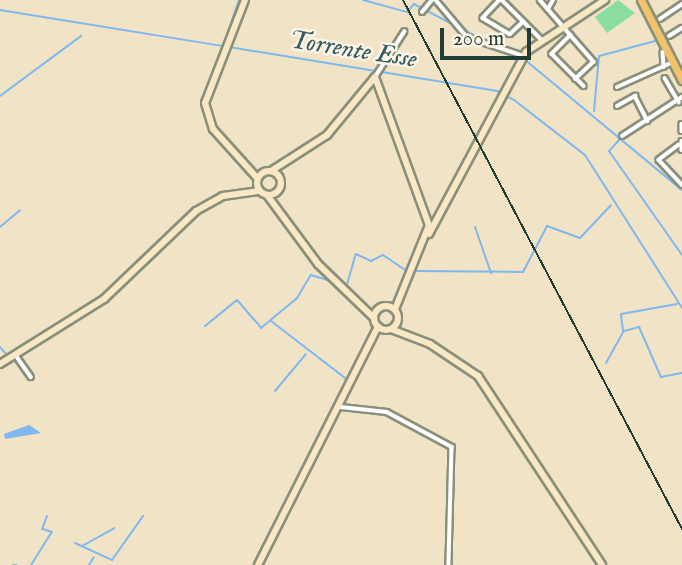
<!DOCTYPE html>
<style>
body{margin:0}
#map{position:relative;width:682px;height:565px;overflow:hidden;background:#f1e3c5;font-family:"IM FELL English",serif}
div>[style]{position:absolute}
.green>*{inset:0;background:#8adea0}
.water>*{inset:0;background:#7fb7ef}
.stream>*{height:2px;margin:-1px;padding:0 1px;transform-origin:1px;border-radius:1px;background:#7fb7ef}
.roads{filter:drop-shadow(2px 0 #88907c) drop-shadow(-2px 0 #88907c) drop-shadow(0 2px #88907c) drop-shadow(0 -2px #88907c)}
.street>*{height:3.5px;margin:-1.75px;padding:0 1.75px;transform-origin:1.75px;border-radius:1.75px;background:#fff}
.secondary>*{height:6px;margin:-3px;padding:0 3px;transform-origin:3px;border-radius:3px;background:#fae7c3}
.secondary>.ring{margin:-3px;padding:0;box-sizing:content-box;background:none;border:6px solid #fae7c3;border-radius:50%}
.primary>*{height:7px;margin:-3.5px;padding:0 3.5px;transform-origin:3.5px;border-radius:3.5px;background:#f2c36a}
.rail>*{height:2px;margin:-1px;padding:0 1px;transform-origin:1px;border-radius:1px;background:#1f3d34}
span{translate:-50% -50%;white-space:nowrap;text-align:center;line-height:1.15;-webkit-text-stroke:5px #fcf5e5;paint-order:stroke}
.water-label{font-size:26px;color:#375c63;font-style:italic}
.scale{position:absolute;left:440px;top:28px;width:91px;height:32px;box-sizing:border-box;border:4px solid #1f3d34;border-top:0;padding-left:9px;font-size:21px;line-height:24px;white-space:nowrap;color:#1f3d34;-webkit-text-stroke:5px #fcf5e5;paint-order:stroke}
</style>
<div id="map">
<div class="green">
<i style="clip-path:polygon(618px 0,635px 13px,607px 33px,595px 17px)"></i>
</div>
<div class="water">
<i style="clip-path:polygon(29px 425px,41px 433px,5px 439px,4px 434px)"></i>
</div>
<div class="stream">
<i style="left:363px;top:0;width:46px;rotate:15.3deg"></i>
<i style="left:407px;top:12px;width:11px;rotate:-49deg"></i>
<i style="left:414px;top:4px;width:47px;rotate:27.6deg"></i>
<i style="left:0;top:10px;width:226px;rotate:9.2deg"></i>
<i style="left:229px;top:29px;width:31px;rotate:-71deg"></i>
<i style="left:461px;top:29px;width:33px;rotate:25deg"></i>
<i style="left:664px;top:39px;width:15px;rotate:-23deg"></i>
<i style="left:229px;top:47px;width:272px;rotate:9.3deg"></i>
<i style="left:497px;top:91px;width:19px;rotate:28deg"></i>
<i style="left:514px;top:100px;width:90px;rotate:37.8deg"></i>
<i style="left:585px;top:155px;width:181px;rotate:57.6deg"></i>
<i style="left:524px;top:59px;width:205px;rotate:39.7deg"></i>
<i style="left:0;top:96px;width:101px;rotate:-36.5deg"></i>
<i style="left:594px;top:111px;width:55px;rotate:-84.8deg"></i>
<i style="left:599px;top:56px;width:62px;rotate:-14.9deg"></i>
<i style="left:622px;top:137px;width:19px;rotate:133deg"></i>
<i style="left:609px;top:151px;width:127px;rotate:54.9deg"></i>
<i style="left:0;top:227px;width:26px;rotate:-40deg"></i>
<i style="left:475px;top:227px;width:49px;rotate:70.8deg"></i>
<i style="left:413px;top:271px;width:110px;rotate:0.5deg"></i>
<i style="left:523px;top:272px;width:52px;rotate:-62.4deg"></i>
<i style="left:547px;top:226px;width:35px;rotate:20deg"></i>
<i style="left:580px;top:238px;width:45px;rotate:-46.8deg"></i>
<i style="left:346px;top:288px;width:35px;rotate:-74deg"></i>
<i style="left:356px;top:254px;width:17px;rotate:25deg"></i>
<i style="left:371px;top:261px;width:13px;rotate:-27deg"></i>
<i style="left:383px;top:255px;width:30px;rotate:34deg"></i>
<i style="left:271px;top:321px;width:98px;rotate:37.6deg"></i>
<i style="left:205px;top:326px;width:41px;rotate:-39.1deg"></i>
<i style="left:237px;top:300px;width:37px;rotate:49deg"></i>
<i style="left:261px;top:328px;width:47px;rotate:-39.8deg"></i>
<i style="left:297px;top:298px;width:27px;rotate:-59deg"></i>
<i style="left:311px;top:275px;width:21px;rotate:17deg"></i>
<i style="left:623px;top:331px;width:17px;rotate:-97deg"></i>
<i style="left:621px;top:314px;width:57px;rotate:-10.1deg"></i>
<i style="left:0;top:347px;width:11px;rotate:49deg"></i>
<i style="left:606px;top:363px;width:37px;rotate:-61deg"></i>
<i style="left:624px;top:331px;width:16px;rotate:-15deg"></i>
<i style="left:639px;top:327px;width:55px;rotate:66.3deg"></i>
<i style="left:661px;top:377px;width:21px;rotate:-11deg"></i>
<i style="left:275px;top:391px;width:48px;rotate:-50deg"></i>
<i style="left:75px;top:543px;width:41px;rotate:24.7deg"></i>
<i style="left:112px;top:560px;width:54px;rotate:-54.8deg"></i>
<i style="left:82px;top:546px;width:37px;rotate:-29deg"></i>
<i style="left:13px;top:565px;width:3px"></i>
<i style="left:31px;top:565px;width:39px;rotate:-58deg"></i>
<i style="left:52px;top:532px;width:10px;rotate:-163deg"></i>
<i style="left:42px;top:529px;width:14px;rotate:-69deg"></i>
<i style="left:89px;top:565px;width:9px;rotate:-58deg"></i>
</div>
<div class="roads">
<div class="street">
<i style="left:436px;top:0;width:48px;rotate:50deg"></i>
<i style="left:467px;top:37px;width:60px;rotate:18.4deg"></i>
<i style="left:500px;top:0;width:25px;rotate:133deg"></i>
<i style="left:483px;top:18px;width:31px;rotate:31deg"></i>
<i style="left:510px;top:34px;width:18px;rotate:-43deg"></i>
<i style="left:502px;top:0;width:54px;rotate:45deg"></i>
<i style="left:540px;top:0;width:82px;rotate:48.9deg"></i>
<i style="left:594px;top:62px;width:25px;rotate:137deg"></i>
<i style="left:548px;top:9px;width:10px;rotate:-61deg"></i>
<i style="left:422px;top:12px;width:16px;rotate:-50deg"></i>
<i style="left:660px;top:19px;width:27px;rotate:-34deg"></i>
<i style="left:571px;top:35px;width:27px;rotate:135deg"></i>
<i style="left:552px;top:54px;width:45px;rotate:45deg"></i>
<i style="left:669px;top:36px;width:15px;rotate:-32deg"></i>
<i style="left:663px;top:52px;width:15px;rotate:86deg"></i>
<i style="left:375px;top:77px;width:54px;rotate:-57.2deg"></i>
<i style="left:665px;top:78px;width:28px;rotate:60deg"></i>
<i style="left:617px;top:87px;width:59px;rotate:-24deg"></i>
<i style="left:617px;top:106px;width:21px;rotate:-29deg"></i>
<i style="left:635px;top:96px;width:28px;rotate:63deg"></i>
<i style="left:682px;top:124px;width:7px;rotate:90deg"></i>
<i style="left:622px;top:136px;width:72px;rotate:-33deg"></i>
<i style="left:682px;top:141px;width:9px;rotate:90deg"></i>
<i style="left:679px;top:145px;width:25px;rotate:143deg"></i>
<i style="left:659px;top:160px;width:34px;rotate:47deg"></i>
<i style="left:15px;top:354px;width:28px;rotate:55deg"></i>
<i style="left:341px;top:407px;width:46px;rotate:6.2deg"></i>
<i style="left:387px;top:412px;width:74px;rotate:28.3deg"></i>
<i style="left:452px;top:447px;width:118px;rotate:91.5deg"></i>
</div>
<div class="secondary">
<i style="left:245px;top:0;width:110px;rotate:111.2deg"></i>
<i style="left:205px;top:103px;width:27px;rotate:73deg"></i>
<i style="left:213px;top:129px;width:67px;rotate:48deg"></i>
<i style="left:271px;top:171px;width:67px;rotate:-32.7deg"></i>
<i style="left:327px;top:135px;width:75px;rotate:-50.4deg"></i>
<i style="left:375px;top:77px;width:158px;rotate:70deg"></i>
<i style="left:429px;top:225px;width:91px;rotate:112deg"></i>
<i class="ring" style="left:257px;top:171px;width:18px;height:18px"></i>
<i style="left:267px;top:195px;width:86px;rotate:53.5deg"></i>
<i style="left:318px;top:264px;width:78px;rotate:44deg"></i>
<i style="left:429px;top:234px;width:206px;rotate:-61.9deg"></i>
<i style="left:526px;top:52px;width:95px;rotate:-33.4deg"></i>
<i class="ring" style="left:374px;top:306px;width:18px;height:18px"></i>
<i style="left:391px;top:329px;width:42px;rotate:21deg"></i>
<i style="left:430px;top:344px;width:58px;rotate:33.7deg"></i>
<i style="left:478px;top:376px;width:226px;rotate:56.7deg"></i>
<i style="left:0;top:364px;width:123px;rotate:-32deg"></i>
<i style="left:104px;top:299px;width:127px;rotate:-43.7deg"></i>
<i style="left:196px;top:211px;width:31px;rotate:-29deg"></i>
<i style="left:223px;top:196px;width:37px;rotate:-8deg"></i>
<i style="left:258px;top:565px;width:267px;rotate:-63.3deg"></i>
</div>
<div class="primary">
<i style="left:641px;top:0;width:90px;rotate:62.9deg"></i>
</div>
</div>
<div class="rail">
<i style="left:403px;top:0;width:598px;rotate:62.19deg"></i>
</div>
<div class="water-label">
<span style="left:353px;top:50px;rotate:9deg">Torrente Esse</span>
</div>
<div class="scale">200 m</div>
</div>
